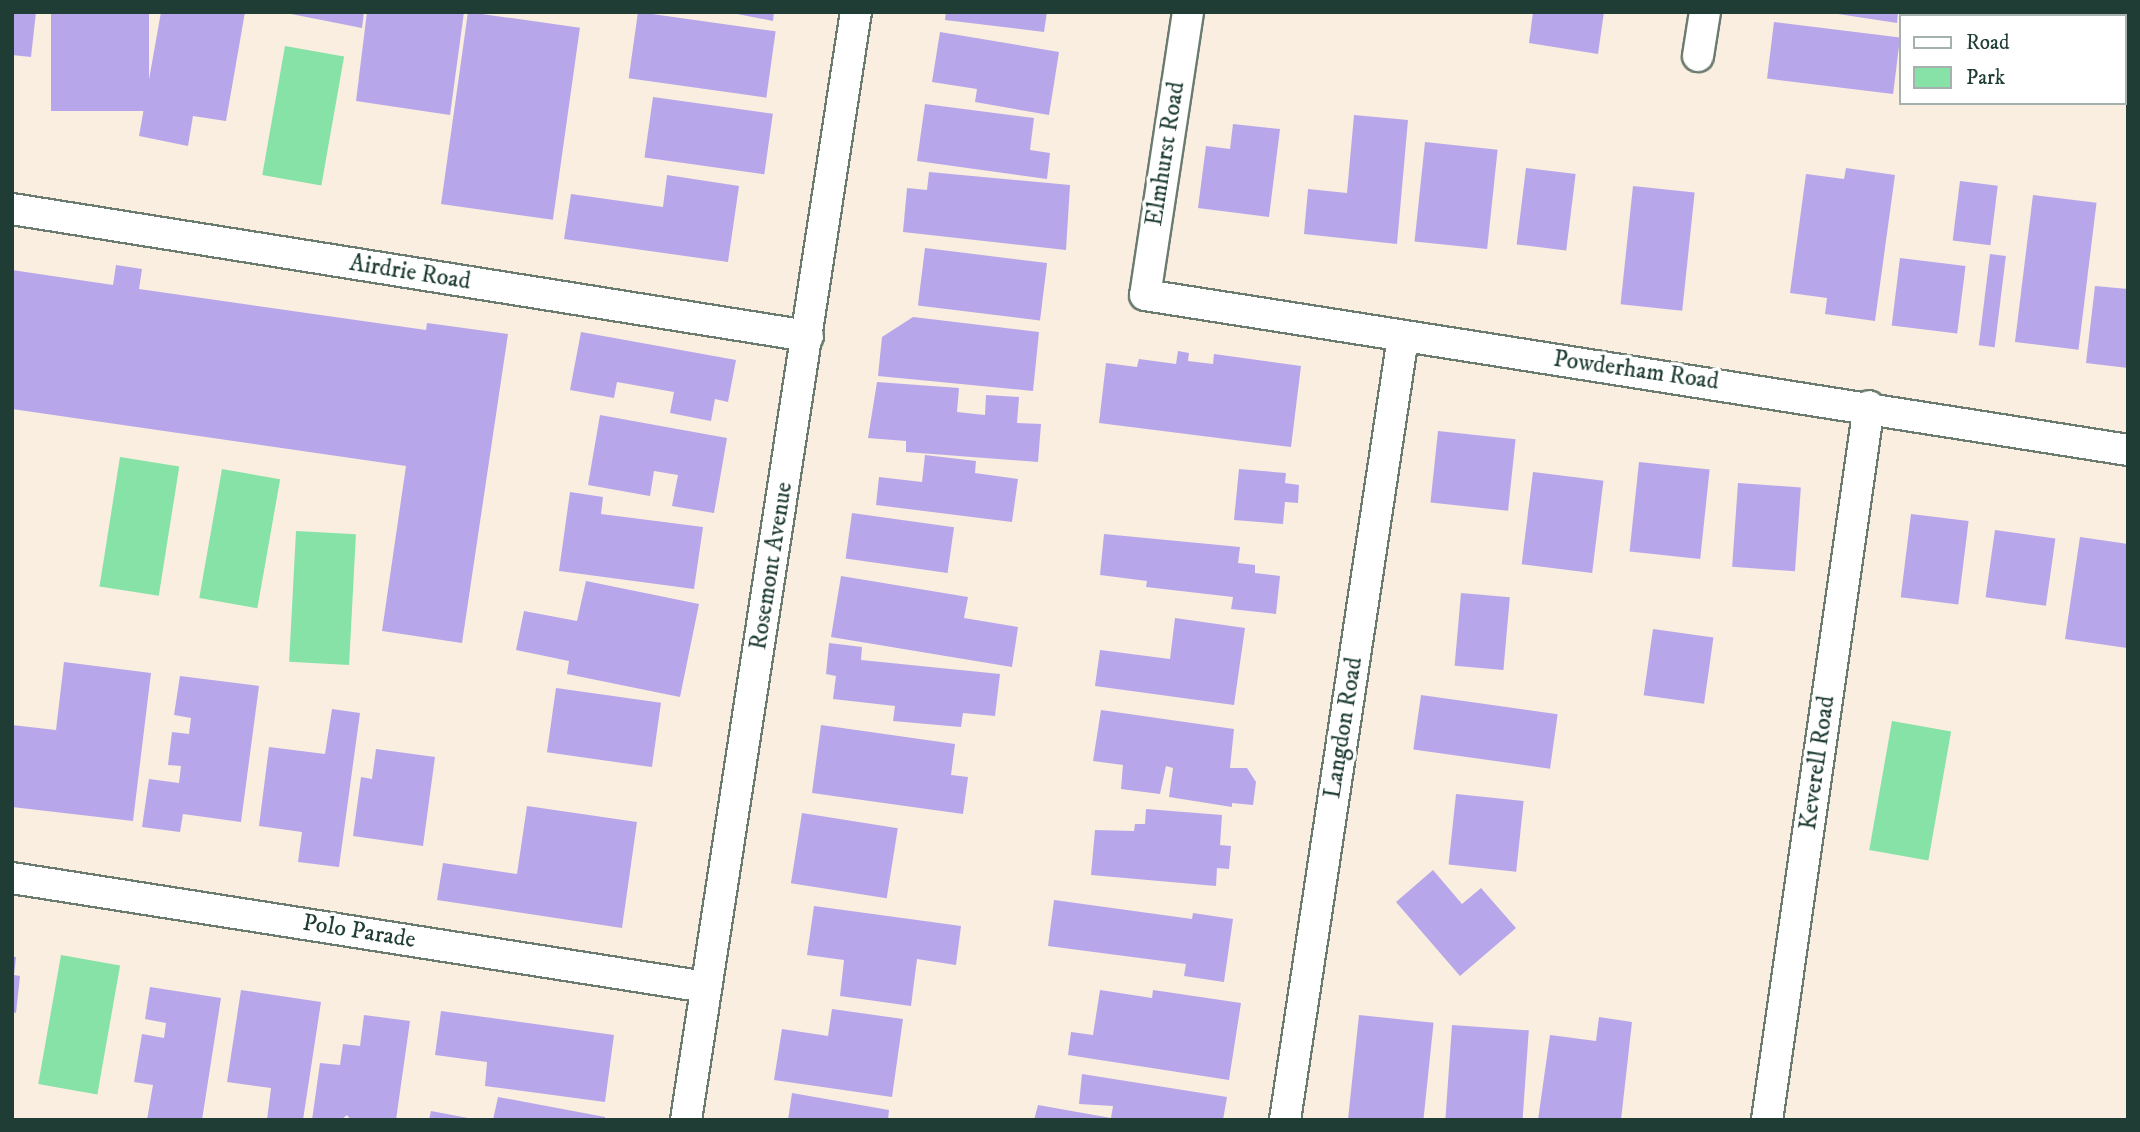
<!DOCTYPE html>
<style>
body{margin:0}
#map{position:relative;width:2140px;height:1132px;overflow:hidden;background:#f9eedf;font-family:"IM FELL DW Pica",serif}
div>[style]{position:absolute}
.green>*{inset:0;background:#87e2a8;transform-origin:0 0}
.building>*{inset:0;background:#b7a7ea;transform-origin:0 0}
.roads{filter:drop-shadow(2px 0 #6b7b70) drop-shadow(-2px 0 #6b7b70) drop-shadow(0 2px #6b7b70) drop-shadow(0 -2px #6b7b70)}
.minor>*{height:30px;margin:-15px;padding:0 15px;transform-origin:15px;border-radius:15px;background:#fff}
span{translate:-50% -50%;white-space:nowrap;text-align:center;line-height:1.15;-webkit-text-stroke:7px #fff;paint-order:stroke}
.street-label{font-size:24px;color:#1f3d34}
.frame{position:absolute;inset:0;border:14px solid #1f3d34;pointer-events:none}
.legend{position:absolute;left:1899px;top:14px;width:228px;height:91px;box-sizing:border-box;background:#fff;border:2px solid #a5b1ae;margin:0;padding:9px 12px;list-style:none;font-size:21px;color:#1f3d34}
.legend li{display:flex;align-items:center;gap:14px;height:35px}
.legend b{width:35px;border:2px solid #a5b1ae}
</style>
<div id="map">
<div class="green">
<i style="left:285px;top:46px;width:60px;height:131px;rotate:10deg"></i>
<i style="left:120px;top:457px;width:60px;height:131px;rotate:9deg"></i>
<i style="left:222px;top:469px;width:59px;height:131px;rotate:10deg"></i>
<i style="left:296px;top:531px;width:60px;height:131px;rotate:3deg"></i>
<i style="left:1892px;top:721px;width:60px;height:131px;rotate:10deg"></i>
<i style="left:61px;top:955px;width:60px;height:131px;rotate:10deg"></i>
</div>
<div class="building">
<i style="clip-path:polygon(12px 12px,36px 12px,31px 57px,12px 55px)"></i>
<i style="left:51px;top:12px;width:98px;height:99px"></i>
<i style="clip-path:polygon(161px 12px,245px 12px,226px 121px,193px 116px,188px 146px,139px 136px)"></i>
<i style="clip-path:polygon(281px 12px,364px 12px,362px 28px)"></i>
<i style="clip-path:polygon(367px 12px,464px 12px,450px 115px,356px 101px)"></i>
<i style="left:468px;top:12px;width:113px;height:194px;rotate:8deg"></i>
<i style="left:638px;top:12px;width:139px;height:67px;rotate:8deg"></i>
<i style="clip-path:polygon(727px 12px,774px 12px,773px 21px)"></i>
<i style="clip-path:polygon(946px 12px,1047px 12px,1044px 32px,945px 20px)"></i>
<i style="clip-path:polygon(1533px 12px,1604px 12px,1598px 54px,1529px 43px)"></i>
<i style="clip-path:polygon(1825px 12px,1898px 12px,1897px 23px)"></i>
<i style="clip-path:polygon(2076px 12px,2103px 12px,2118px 16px,2076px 16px)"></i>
<i style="left:2124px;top:15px;width:4px;height:70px"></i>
<i style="left:1774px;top:22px;width:127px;height:57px;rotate:7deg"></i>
<i style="clip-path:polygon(940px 32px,1059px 52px,1049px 115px,975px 102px,977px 89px,932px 82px)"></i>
<i style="left:653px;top:97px;width:121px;height:61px;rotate:8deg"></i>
<i style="clip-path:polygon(925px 104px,1034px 118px,1030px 150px,1050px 153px,1047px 179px,917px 161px)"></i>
<i style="clip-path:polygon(1354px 115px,1408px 120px,1397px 244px,1304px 234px,1308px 189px,1347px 193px)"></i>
<i style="clip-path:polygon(1233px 124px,1280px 129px,1269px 217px,1198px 208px,1206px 146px,1230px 149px)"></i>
<i style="left:1425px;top:142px;width:73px;height:100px;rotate:6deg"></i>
<i style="left:1526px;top:168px;width:50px;height:77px;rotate:7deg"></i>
<i style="clip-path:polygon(1846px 168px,1895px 175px,1875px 321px,1825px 314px,1827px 298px,1790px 293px,1806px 174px,1844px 179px)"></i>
<i style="clip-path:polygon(929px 172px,1070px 185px,1066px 250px,903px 232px,907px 188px,927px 190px)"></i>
<i style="clip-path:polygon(667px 175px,739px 186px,728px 262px,564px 239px,571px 194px,663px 207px)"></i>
<i style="left:1960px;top:181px;width:38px;height:60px;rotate:7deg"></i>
<i style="left:1633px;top:186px;width:62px;height:119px;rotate:6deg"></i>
<i style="left:2033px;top:195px;width:64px;height:148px;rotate:7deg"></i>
<i style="left:925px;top:248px;width:123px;height:58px;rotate:7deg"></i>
<i style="left:1990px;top:254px;width:16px;height:92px;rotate:7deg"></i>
<i style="left:1900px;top:258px;width:66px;height:68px;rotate:7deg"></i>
<i style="clip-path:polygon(116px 265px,142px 269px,139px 289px,426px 330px,427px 323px,508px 334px,462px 643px,382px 631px,406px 466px,12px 409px,12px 270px,113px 285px)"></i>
<i style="clip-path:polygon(2095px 286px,2128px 289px,2128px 368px,2086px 363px)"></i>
<i style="clip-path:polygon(913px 317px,1039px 332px,1033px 391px,878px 376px,882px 337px)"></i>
<i style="clip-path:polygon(581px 332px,736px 360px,728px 402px,715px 399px,711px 421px,670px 413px,674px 392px,617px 382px,614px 398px,570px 390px)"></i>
<i style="clip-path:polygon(1178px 351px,1189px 353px,1188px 361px,1213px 364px,1214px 354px,1301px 366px,1291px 447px,1099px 423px,1106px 363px,1137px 367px,1139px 359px,1176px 364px)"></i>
<i style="clip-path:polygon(877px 382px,959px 388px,957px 412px,985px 415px,986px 395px,1019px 397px,1017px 423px,1041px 424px,1038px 462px,906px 452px,906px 441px,868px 438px)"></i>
<i style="clip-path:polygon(600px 415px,727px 438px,714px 513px,672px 506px,678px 475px,654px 471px,650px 496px,588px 485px)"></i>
<i style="left:1438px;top:431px;width:78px;height:72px;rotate:6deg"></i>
<i style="clip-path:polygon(925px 455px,976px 461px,975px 473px,1018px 479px,1012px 522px,876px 505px,879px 477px,922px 482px)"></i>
<i style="left:1639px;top:462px;width:71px;height:90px;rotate:6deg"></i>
<i style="clip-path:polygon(1239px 469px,1286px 473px,1285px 483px,1299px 485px,1298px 503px,1285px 502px,1283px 524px,1234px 520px)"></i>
<i style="left:1533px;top:472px;width:71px;height:93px;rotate:7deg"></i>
<i style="left:1738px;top:483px;width:63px;height:84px;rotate:4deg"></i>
<i style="clip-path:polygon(570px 492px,603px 497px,601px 514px,703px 527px,694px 589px,559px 571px)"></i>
<i style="left:852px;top:513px;width:103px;height:46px;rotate:8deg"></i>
<i style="left:1911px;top:514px;width:58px;height:84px;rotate:7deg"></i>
<i style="left:1995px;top:530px;width:61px;height:68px;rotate:8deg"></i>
<i style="clip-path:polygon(1104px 534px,1240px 547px,1238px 563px,1255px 565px,1255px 573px,1280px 576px,1276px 614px,1231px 609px,1233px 597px,1146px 587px,1147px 581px,1100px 575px)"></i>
<i style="clip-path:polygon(2080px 537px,2128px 544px,2127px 648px,2065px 639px)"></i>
<i style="clip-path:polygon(841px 576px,968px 597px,964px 618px,1018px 627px,1012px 667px,831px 637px)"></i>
<i style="clip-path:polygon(586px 581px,699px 604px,680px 697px,567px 674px,569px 661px,516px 650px,524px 611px,577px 621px)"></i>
<i style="left:1461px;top:593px;width:49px;height:73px;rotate:5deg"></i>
<i style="clip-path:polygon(1175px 618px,1245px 628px,1234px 705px,1095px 686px,1100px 650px,1170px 659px)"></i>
<i style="left:1653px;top:629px;width:61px;height:67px;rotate:8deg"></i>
<i style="clip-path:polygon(829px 643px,862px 647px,861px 660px,1000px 674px,995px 716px,963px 713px,961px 727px,893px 721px,895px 706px,833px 699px,836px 676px,826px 674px)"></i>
<i style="clip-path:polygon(64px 662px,151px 673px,133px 821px,12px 807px,12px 725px,56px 730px)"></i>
<i style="clip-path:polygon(180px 676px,259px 686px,241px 822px,183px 814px,180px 832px,142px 827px,149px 779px,179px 783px,181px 766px,168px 765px,172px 732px,189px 734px,191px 718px,174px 715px)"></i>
<i style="left:556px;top:688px;width:106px;height:65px;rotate:8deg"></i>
<i style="left:1421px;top:695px;width:138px;height:55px;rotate:8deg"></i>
<i style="clip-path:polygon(332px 709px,360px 713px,339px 867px,298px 862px,302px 832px,259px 826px,269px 747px,325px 754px)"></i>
<i style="clip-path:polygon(1101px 710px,1234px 729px,1230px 768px,1247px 768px,1256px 782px,1253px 805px,1232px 803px,1232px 807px,1169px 797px,1173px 768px,1166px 766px,1160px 794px,1121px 789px,1123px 765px,1093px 761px)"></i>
<i style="clip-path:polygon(821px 725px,955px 744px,951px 775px,968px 777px,963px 814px,812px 793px)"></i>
<i style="clip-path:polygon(376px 749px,435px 757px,423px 846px,353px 836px,361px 777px,372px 779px)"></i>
<i style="left:1456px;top:794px;width:68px;height:71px;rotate:6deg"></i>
<i style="clip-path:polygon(527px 806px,637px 822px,622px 928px,437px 900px,443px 863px,517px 874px)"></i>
<i style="clip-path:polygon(1146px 809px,1222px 815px,1220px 845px,1231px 846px,1229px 869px,1217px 868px,1216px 886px,1091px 875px,1095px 830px,1134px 831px,1135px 824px,1145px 824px)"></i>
<i style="left:802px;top:813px;width:97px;height:71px;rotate:9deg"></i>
<i style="clip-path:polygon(1433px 870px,1462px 904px,1481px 888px,1516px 928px,1460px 976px,1396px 902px)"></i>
<i style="clip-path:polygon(1054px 900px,1192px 919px,1193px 913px,1233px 919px,1224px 982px,1184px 976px,1186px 964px,1048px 946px)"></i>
<i style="clip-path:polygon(814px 906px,961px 926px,956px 965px,917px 959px,911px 1006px,840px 996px,844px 960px,807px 955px)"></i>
<i style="clip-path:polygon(12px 957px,16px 957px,14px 975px,20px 976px,16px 1013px,12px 1012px)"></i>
<i style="clip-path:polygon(150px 987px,221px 998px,202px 1120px,147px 1120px,153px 1085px,134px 1082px,142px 1034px,164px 1038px,166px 1023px,145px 1019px)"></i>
<i style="clip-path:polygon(241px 990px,321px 1002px,303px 1120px,267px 1120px,271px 1088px,227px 1082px)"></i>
<i style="clip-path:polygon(1100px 990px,1152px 998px,1153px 990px,1241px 1003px,1229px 1080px,1068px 1055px,1071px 1032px,1093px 1035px)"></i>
<i style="clip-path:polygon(832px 1009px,903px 1019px,892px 1097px,774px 1080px,782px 1029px,828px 1036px)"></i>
<i style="clip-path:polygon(441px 1011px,614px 1035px,605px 1102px,485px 1086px,487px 1062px,435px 1055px)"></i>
<i style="clip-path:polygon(364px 1015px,410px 1021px,396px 1120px,351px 1120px,347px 1115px,341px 1120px,312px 1120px,320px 1063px,340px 1065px,343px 1044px,360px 1046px)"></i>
<i style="left:1359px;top:1015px;width:75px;height:106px;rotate:6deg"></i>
<i style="clip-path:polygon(1599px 1017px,1632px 1022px,1621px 1120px,1538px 1120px,1550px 1035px,1596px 1041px)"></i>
<i style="left:1452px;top:1025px;width:77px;height:95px;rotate:4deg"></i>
<i style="clip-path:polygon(1082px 1074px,1227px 1097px,1223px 1120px,1034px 1120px,1038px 1105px,1111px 1118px,1113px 1106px,1079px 1104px)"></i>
<i style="clip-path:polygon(792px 1093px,889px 1110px,888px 1120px,788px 1120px)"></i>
<i style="clip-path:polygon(498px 1097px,605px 1117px,605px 1120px,493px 1120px)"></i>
<i style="clip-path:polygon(431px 1111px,468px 1118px,468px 1120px,429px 1120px)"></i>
</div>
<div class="roads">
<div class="minor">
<i style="left:1188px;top:12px;width:286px;rotate:98.6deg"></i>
<i style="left:1145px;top:295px;width:995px;rotate:8.96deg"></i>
<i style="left:1698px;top:56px;width:45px;rotate:-81deg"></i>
<i style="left:12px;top:209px;width:806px;rotate:9.07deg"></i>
<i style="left:12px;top:878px;width:703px;rotate:8.93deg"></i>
<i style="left:686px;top:1120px;width:1121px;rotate:-81.28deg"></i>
<i style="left:1285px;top:1120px;width:792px;rotate:-81.43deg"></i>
<i style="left:1767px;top:1120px;width:721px;rotate:-81.87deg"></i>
</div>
</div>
<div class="street-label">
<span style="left:1166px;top:154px;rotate:-81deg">Elmhurst Road</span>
<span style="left:410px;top:273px;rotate:9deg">Airdrie Road</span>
<span style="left:1636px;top:371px;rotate:8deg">Powderham Road</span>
<span style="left:772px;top:566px;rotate:-81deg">Rosemont Avenue</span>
<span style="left:1344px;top:728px;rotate:-81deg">Langdon Road</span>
<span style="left:1818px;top:763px;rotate:-82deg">Keverell Road</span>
<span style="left:359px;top:932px;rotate:9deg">Polo Parade</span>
</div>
<div class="frame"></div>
<ul class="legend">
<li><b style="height:9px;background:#fff"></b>Road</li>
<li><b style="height:19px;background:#87e2a8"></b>Park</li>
</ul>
</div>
